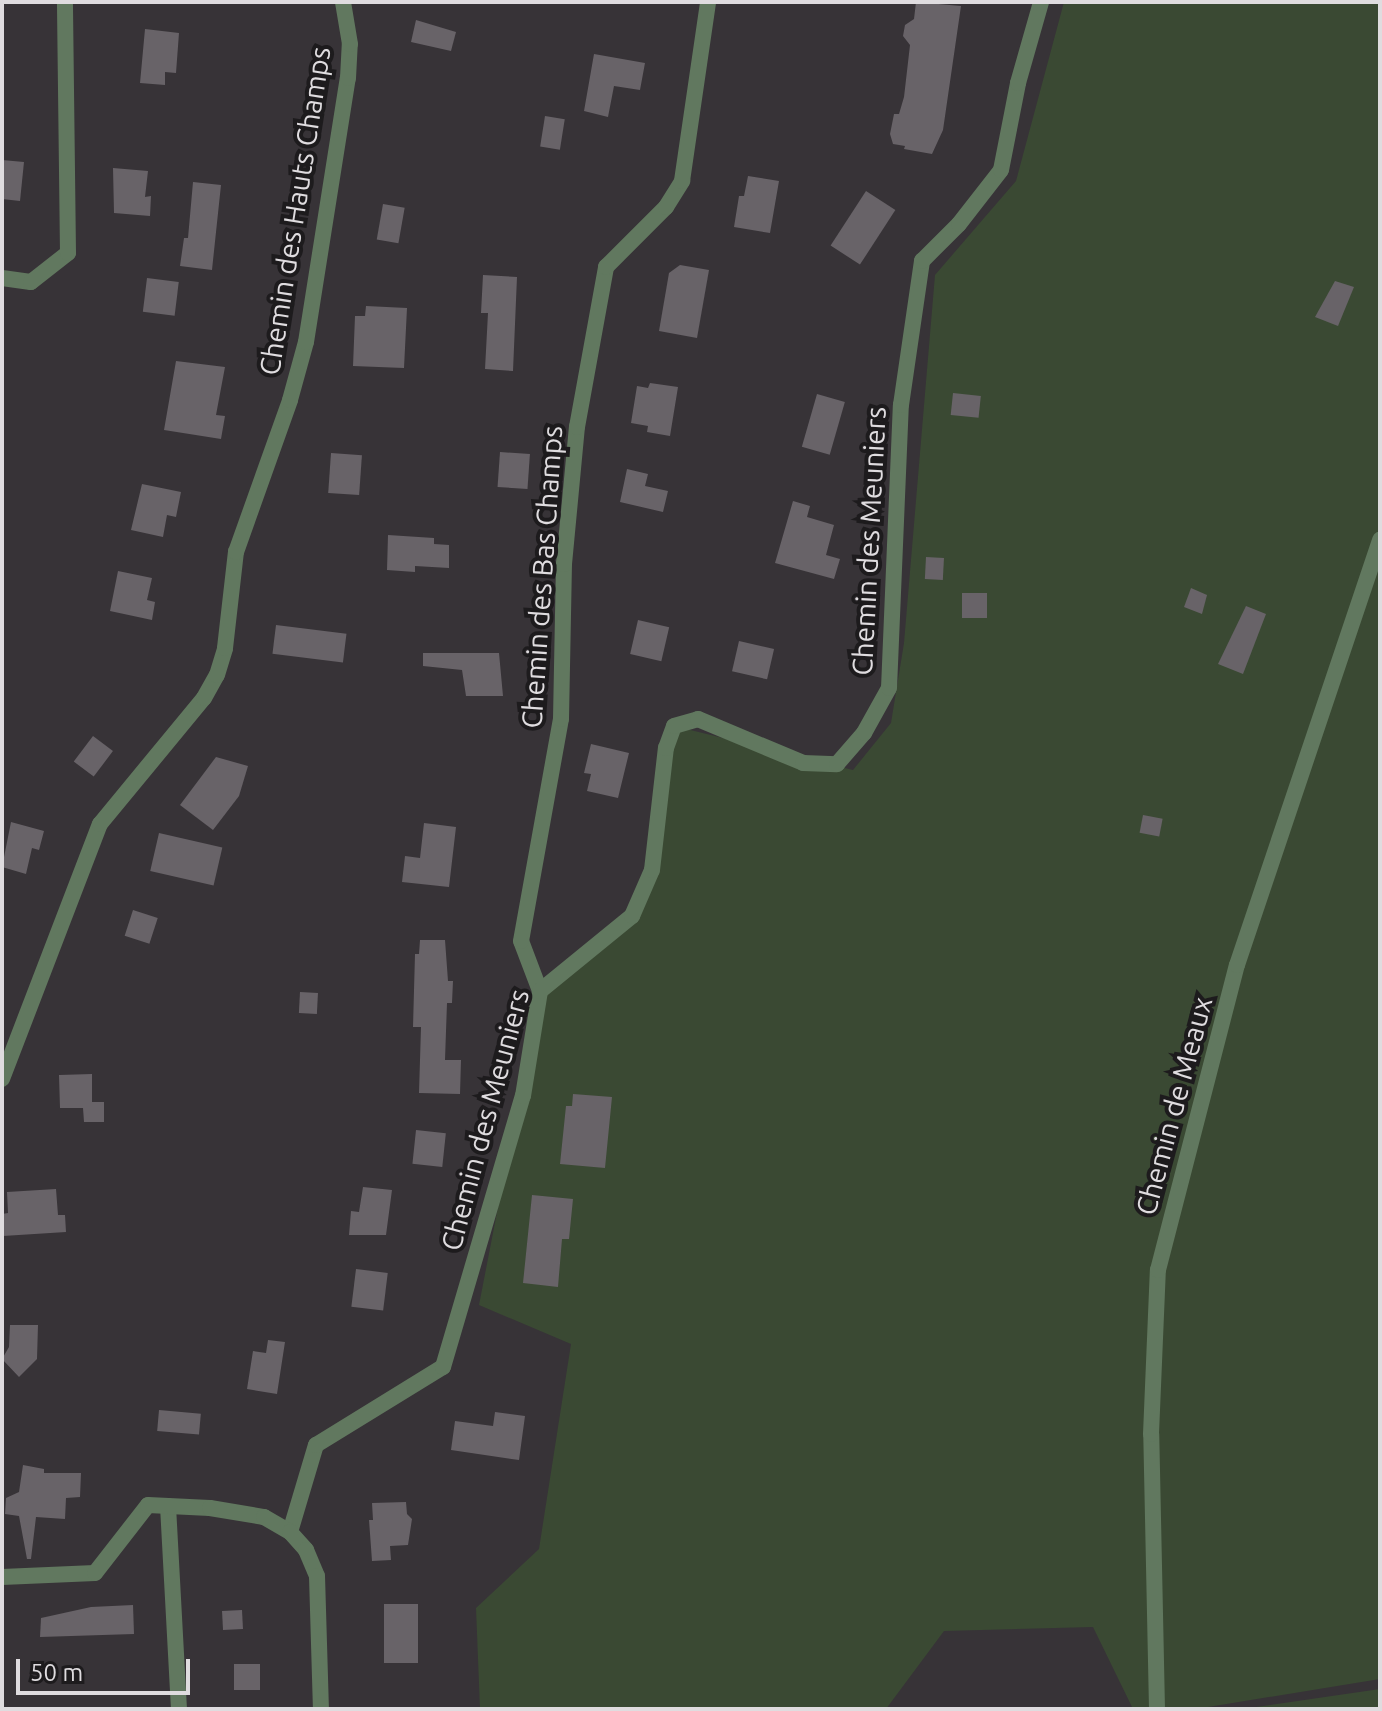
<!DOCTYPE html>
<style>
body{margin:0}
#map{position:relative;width:1382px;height:1711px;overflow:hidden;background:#373337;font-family:Ubuntu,sans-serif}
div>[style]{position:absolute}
.green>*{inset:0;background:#3a4933}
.building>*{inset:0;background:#686368;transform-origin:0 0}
.street>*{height:16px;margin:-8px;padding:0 8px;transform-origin:8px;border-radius:8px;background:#61785f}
span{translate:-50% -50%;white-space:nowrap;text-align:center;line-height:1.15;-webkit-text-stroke:8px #1d1b1d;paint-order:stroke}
.street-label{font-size:28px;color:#dfdcdf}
.frame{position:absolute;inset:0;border:4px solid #dfdcdf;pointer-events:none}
.scale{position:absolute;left:16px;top:1659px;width:174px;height:36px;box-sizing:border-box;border:4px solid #dfdcdf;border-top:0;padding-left:10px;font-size:24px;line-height:28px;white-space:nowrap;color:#dfdcdf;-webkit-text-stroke:6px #1d1b1d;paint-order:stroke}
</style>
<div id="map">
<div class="green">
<i style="clip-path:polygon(1064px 2px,1380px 2px,1380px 1679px,1196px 1709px,1133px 1709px,1093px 1627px,944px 1631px,886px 1709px,480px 1709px,476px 1608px,539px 1549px,571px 1344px,479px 1305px,540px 991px,632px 915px,652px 870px,674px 726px,853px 770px,891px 723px,904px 643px,935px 275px,1016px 181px)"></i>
<i style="clip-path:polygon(1380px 1689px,1380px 1709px,1242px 1709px)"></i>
</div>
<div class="building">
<i style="clip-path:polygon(916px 2px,961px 6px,943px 130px,932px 154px,904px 149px,905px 146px,893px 144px,890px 134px,894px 114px,899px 114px,904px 97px,910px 45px,903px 36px,905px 25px,914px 19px)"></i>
<i style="clip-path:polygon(416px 20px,456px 32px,451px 51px,411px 42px)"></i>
<i style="clip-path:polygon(145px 29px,179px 33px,176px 73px,165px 72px,165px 85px,140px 83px)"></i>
<i style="clip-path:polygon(594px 54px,645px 63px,640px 90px,614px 86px,608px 117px,584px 111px)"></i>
<i style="left:545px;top:116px;width:20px;height:31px;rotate:9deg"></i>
<i style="clip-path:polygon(2px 160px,24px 162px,20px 201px,2px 199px)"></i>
<i style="clip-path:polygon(113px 168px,148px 171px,145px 197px,151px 196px,150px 216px,114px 213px)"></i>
<i style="clip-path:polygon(748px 176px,779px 181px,770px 233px,734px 227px,739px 196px,744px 196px)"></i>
<i style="clip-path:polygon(193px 182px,221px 185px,212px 270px,180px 266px,184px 238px,188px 238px)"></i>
<i style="left:866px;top:191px;width:35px;height:65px;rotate:33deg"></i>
<i style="left:383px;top:204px;width:22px;height:36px;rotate:10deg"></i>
<i style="clip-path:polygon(680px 265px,709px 270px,697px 338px,659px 331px,669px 273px)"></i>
<i style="clip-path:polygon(483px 275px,517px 277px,513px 371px,485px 369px,488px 313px,481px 313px)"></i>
<i style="left:147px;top:278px;width:32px;height:34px;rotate:7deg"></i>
<i style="clip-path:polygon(1335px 281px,1354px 287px,1338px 326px,1315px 317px)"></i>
<i style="clip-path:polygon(366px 306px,407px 308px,404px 368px,353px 366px,355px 316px,365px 316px)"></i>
<i style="clip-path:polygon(176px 361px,225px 367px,216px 415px,225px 416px,221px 439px,164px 430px)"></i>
<i style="clip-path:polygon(650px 383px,678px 387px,670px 436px,647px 432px,648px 426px,631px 423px,637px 386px,648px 388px)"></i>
<i style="left:953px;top:393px;width:28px;height:22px;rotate:6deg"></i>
<i style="left:817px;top:394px;width:29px;height:55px;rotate:16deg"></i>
<i style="left:500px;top:452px;width:30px;height:35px;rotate:4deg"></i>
<i style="left:331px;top:453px;width:31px;height:40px;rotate:4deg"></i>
<i style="clip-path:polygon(627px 469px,648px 474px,645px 486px,668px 491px,663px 512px,620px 502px)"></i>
<i style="clip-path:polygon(142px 484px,181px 492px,176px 517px,167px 515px,163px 537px,131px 530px)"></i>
<i style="clip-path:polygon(793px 501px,810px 506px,807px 517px,834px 525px,826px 555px,840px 559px,834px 579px,775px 563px)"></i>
<i style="clip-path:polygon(388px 535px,434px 538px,434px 544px,449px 545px,449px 568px,415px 566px,415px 572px,387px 570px)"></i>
<i style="left:926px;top:557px;width:18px;height:22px;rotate:3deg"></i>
<i style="clip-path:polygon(118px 571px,152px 578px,147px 600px,155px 602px,152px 620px,110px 611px)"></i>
<i style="clip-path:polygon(1191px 588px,1207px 595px,1202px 614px,1184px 607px)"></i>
<i style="left:962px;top:593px;width:25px;height:25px"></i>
<i style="clip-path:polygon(1246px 606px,1266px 614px,1243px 674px,1218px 664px)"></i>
<i style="left:638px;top:620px;width:32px;height:35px;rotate:13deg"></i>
<i style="left:276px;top:625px;width:71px;height:29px;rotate:7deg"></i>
<i style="left:739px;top:641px;width:36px;height:31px;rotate:13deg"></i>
<i style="clip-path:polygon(423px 653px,499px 653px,503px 696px,466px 696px,462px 670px,423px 666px)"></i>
<i style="left:93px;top:736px;width:25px;height:32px;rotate:37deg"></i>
<i style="clip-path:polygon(591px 744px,629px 753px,618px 798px,587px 791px,591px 774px,584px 773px)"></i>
<i style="clip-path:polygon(216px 757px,248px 766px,239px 796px,213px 830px,180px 805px)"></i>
<i style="left:1143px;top:815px;width:20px;height:18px;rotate:11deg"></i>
<i style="clip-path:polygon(11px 822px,44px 831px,39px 850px,32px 848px,26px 874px,2px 867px)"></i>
<i style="clip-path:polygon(424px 823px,456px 827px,449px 887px,402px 882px,405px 856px,420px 858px)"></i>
<i style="left:159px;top:833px;width:65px;height:39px;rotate:13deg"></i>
<i style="left:133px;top:910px;width:26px;height:27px;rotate:18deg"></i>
<i style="clip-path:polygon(420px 940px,445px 940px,448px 981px,453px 981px,452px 1003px,447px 1003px,445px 1060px,461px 1060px,460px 1094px,419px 1093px,421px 1027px,413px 1027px,415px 954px,419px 954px)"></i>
<i style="left:300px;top:992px;width:18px;height:21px;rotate:3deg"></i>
<i style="clip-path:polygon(92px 1074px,92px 1102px,104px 1102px,104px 1122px,84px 1122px,83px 1108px,60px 1108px,59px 1075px)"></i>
<i style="clip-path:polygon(573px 1094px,612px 1097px,605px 1168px,560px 1164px,566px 1106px,572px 1106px)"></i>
<i style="left:416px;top:1130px;width:30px;height:34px;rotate:6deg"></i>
<i style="clip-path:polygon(363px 1187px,392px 1190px,386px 1235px,349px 1235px,351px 1211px,359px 1212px)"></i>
<i style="clip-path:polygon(56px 1189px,58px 1215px,65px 1215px,66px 1232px,3px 1236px,2px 1214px,8px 1213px,7px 1192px)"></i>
<i style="clip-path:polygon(532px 1195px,573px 1199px,569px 1239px,562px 1239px,558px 1287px,523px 1283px)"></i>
<i style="left:356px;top:1269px;width:32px;height:38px;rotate:7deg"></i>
<i style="clip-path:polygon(10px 1325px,38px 1325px,37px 1359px,19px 1377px,2px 1359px,9px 1347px)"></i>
<i style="clip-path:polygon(268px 1340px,285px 1342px,277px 1394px,247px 1389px,253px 1351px,266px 1353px)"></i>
<i style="left:159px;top:1410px;width:42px;height:21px;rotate:5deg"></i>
<i style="clip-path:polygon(495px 1412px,525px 1416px,519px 1460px,451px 1450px,455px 1421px,493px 1426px)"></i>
<i style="clip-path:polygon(23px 1465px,44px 1469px,44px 1473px,81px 1473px,80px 1497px,66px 1498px,65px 1519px,36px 1517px,31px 1559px,27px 1559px,19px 1516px,5px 1514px,6px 1498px,19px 1492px)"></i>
<i style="clip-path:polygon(406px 1502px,407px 1514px,412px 1519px,408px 1545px,390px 1546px,391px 1560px,372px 1561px,369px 1520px,373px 1520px,372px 1503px)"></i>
<i style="left:384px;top:1604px;width:34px;height:59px"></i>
<i style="clip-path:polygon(133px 1605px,134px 1634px,40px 1637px,41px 1618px,91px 1607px)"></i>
<i style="left:242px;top:1610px;width:19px;height:20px;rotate:87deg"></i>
<i style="left:234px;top:1664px;width:26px;height:26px"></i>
</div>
<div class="street">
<i style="left:2px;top:278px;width:29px;rotate:8deg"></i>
<i style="left:31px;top:282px;width:47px;rotate:-38.1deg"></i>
<i style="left:68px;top:253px;width:251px;rotate:-90.7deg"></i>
<i style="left:540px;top:991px;width:53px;rotate:-110.8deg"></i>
<i style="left:521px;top:941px;width:226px;rotate:-79.8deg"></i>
<i style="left:561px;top:719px;width:155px;rotate:-88.9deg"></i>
<i style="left:564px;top:564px;width:138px;rotate:-84.6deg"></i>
<i style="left:577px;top:427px;width:163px;rotate:-79.7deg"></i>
<i style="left:606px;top:267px;width:85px;rotate:-45deg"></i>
<i style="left:666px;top:207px;width:31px;rotate:-58deg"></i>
<i style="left:682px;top:181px;width:181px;rotate:-81.7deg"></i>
<i style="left:2px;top:1079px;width:273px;rotate:-69deg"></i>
<i style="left:100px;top:824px;width:163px;rotate:-50.5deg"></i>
<i style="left:204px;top:698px;width:26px;rotate:-61deg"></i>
<i style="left:217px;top:675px;width:28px;rotate:-73deg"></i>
<i style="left:225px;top:648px;width:97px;rotate:-83.5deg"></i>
<i style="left:236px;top:552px;width:161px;rotate:-70.4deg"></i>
<i style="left:290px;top:400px;width:60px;rotate:-74.6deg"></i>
<i style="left:306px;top:342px;width:267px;rotate:-81deg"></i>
<i style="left:348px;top:78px;width:34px;rotate:-87deg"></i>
<i style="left:350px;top:44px;width:43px;rotate:-99.5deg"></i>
<i style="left:168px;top:1506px;width:203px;rotate:86.9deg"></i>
<i style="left:290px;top:1532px;width:91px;rotate:-73.4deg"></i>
<i style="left:316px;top:1445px;width:149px;rotate:-31.6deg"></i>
<i style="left:443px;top:1367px;width:283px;rotate:-73.6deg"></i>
<i style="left:523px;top:1096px;width:106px;rotate:-80.8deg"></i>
<i style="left:540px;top:991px;width:119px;rotate:-39.2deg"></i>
<i style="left:632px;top:916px;width:50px;rotate:-66.5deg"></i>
<i style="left:652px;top:870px;width:123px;rotate:-83.5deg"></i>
<i style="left:666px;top:748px;width:23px;rotate:-70deg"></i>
<i style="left:674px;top:726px;width:25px;rotate:-16deg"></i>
<i style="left:698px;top:719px;width:114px;rotate:22.7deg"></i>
<i style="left:803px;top:763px;width:34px;rotate:2deg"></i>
<i style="left:837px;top:764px;width:41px;rotate:-48.9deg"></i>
<i style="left:864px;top:733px;width:51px;rotate:-60.9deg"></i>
<i style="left:889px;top:688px;width:283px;rotate:-87.6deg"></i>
<i style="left:901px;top:405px;width:146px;rotate:-81.7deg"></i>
<i style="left:922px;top:261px;width:52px;rotate:-45deg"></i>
<i style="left:959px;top:224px;width:68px;rotate:-52.1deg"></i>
<i style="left:1001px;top:170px;width:89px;rotate:-78.9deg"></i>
<i style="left:1018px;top:83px;width:84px;rotate:-74.1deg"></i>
<i style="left:2px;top:1577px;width:93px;rotate:-2.5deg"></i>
<i style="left:95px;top:1573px;width:86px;rotate:-52.1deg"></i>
<i style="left:148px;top:1505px;width:62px;rotate:2.8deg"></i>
<i style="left:210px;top:1508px;width:55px;rotate:9.5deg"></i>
<i style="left:264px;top:1517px;width:30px;rotate:30deg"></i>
<i style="left:290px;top:1532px;width:24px;rotate:48deg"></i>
<i style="left:306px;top:1550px;width:28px;rotate:67deg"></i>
<i style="left:317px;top:1576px;width:133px;rotate:88.3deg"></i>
<i style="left:1157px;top:1709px;width:275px;rotate:-91.2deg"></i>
<i style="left:1151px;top:1434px;width:164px;rotate:-87.6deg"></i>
<i style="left:1158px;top:1270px;width:315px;rotate:-75.5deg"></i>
<i style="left:1237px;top:965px;width:449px;rotate:-71.4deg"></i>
</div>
<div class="street-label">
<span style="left:295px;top:211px;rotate:-81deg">Chemin des Hauts Champs</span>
<span style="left:869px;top:541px;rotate:-87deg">Chemin des Meuniers</span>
<span style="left:542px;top:577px;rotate:-86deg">Chemin des Bas Champs</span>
<span style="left:1174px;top:1106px;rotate:-75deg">Chemin de Meaux</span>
<span style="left:485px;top:1120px;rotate:-75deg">Chemin des Meuniers</span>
</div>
<div class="frame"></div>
<div class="scale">50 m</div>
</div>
